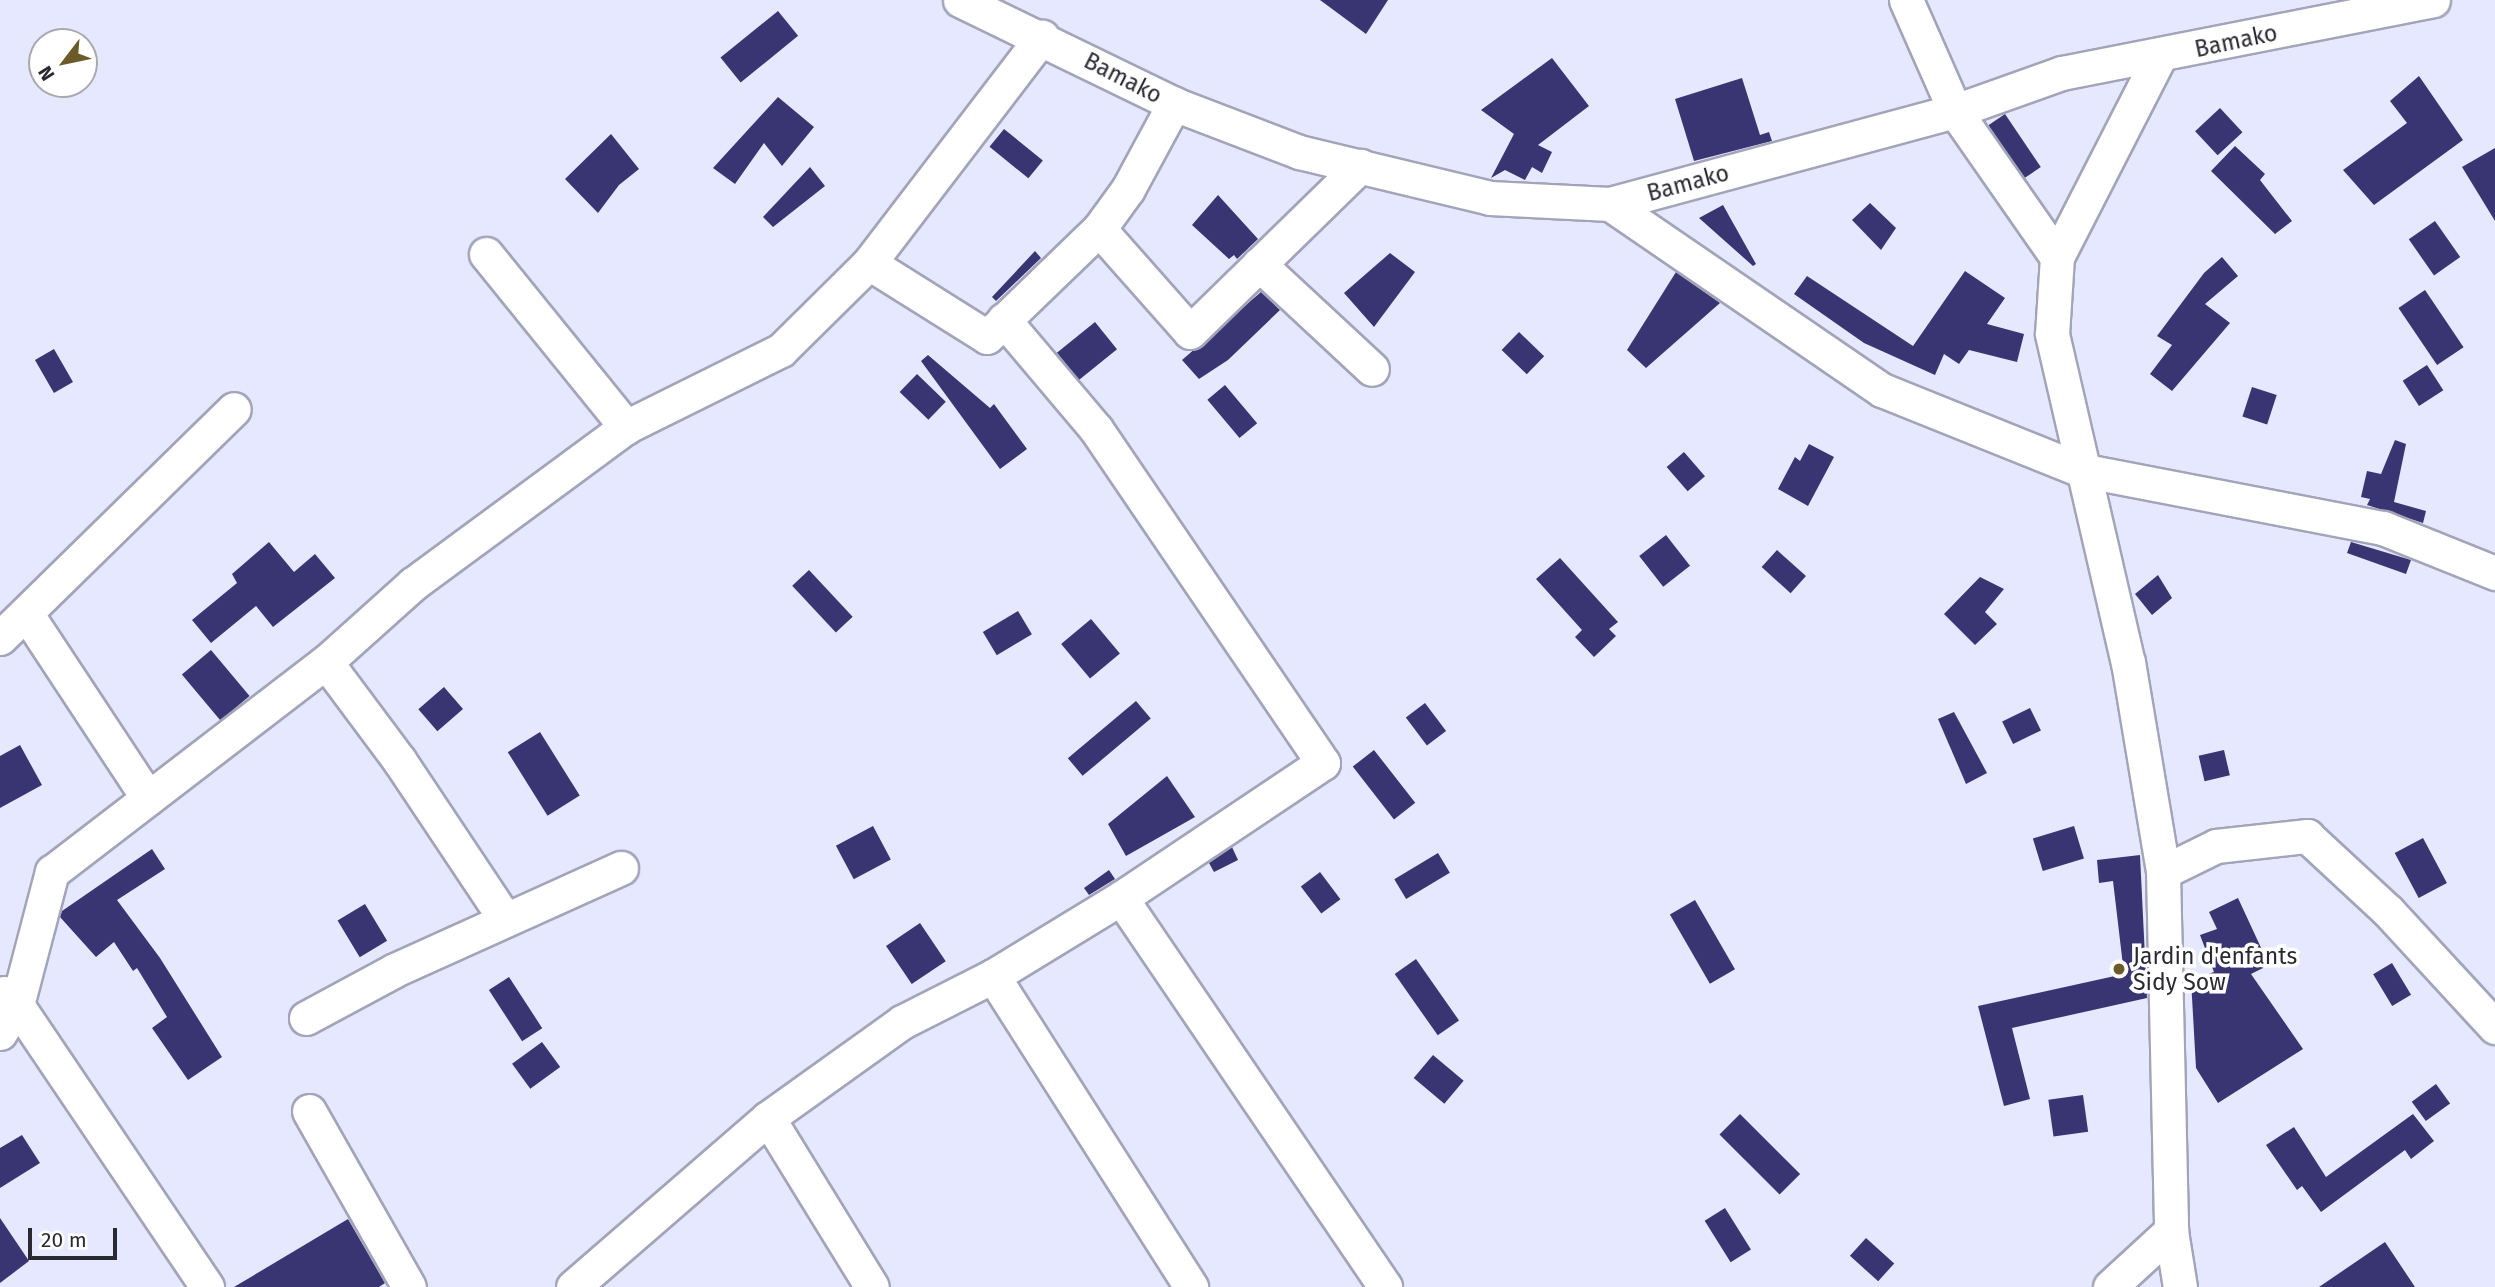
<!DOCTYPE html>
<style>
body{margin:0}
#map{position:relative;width:2495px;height:1287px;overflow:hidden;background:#e6e8ff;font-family:"Fira Sans",sans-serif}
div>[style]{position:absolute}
.building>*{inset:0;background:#393572;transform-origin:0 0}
.roads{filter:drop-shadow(2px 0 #a3a4b9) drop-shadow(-2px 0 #a3a4b9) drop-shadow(0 2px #a3a4b9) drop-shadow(0 -2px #a3a4b9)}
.minor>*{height:33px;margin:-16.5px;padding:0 16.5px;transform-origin:16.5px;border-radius:16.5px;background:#fff}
.dots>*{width:19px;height:19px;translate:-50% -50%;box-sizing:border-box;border:4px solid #fff;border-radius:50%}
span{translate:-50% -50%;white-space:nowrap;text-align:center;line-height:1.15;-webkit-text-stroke:7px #fff;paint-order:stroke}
.street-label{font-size:23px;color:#292932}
.poi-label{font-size:23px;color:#292932}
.left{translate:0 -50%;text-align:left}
.north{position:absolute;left:28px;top:28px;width:70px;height:70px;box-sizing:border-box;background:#fff;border:2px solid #a9a9ad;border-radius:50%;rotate:238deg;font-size:19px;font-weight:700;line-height:28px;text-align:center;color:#292932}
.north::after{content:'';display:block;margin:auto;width:24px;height:32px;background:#6c5b29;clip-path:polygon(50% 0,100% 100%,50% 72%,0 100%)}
.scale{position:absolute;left:28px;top:1228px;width:89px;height:32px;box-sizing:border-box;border:4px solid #292932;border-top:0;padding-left:9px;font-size:21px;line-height:24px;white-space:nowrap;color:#292932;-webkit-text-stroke:5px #fff;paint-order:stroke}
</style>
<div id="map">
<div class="building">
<i style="clip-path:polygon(1320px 0,1388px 0,1366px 34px)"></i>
<i style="left:778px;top:11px;width:32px;height:74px;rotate:51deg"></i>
<i style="clip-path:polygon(1552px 58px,1589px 106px,1538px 145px,1552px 152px,1542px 173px,1532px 167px,1525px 180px,1505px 170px,1491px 178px,1514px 134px,1481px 110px)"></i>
<i style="clip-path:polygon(2419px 76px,2463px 140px,2374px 205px,2343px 170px,2407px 123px,2390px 101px)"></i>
<i style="clip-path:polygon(1742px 78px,1760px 135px,1769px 132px,1772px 141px,1694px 161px,1675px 99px)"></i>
<i style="clip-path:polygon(778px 97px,814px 127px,782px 166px,764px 143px,735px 184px,713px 168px)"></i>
<i style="left:2220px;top:108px;width:33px;height:34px;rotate:47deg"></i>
<i style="left:2005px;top:114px;width:64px;height:20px;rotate:56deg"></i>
<i style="left:1004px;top:129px;width:50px;height:23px;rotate:39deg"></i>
<i style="clip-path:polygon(611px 134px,639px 169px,619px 185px,598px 213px,565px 179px)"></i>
<i style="clip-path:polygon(2235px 146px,2265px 174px,2260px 180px,2292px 221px,2275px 234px,2211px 171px)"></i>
<i style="clip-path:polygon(2495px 148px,2495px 221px,2462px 167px)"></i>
<i style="clip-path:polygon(810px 167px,825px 186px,773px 227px,763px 217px)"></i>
<i style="clip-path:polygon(1218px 195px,1258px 239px,1237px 259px,1234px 255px,1229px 259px,1192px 225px)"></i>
<i style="clip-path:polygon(1870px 203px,1896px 228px,1881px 250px,1852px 220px)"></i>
<i style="clip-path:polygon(1723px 205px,1756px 264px,1753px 266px,1699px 218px)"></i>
<i style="left:2435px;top:221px;width:44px;height:32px;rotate:55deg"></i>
<i style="clip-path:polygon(1035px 251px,1041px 258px,996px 301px,992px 297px)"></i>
<i style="clip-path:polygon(1390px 253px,1415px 272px,1374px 327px,1344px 293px)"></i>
<i style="clip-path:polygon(2222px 257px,2238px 276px,2205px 304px,2230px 323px,2172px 391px,2150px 374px,2172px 345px,2157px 336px,2204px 273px)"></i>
<i style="clip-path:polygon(1965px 271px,2005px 298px,1987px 324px,2024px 334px,2017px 362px,1969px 350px,1959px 364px,1944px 354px,1935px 375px,1864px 343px,1794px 294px,1807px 276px,1913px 346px)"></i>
<i style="clip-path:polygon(1676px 272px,1720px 303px,1646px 368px,1627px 350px)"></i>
<i style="left:2425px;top:290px;width:69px;height:32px;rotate:56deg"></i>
<i style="clip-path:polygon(1261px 292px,1280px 310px,1228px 360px,1199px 379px,1182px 360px)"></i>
<i style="left:1095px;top:322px;width:35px;height:49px;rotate:51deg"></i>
<i style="left:1519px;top:332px;width:35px;height:25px;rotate:44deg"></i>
<i style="left:54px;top:349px;width:38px;height:22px;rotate:60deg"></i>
<i style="clip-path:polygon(928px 355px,990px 408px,994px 404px,1027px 449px,1000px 469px,921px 361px)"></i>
<i style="left:2427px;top:365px;width:30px;height:29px;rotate:57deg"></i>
<i style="left:917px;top:374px;width:40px;height:25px;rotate:44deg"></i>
<i style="left:1225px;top:385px;width:50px;height:23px;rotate:50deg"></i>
<i style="left:2252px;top:387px;width:26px;height:31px;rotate:18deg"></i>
<i style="clip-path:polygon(2395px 440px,2406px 444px,2394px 502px,2426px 511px,2423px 523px,2367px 505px,2370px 499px,2361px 497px,2367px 471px,2381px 474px)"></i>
<i style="clip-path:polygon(1809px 444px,1834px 457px,1808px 506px,1778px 489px,1795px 457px,1800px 461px)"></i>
<i style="left:1684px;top:452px;width:32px;height:23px;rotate:49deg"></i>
<i style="left:1666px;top:535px;width:39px;height:34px;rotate:52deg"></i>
<i style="clip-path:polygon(269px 542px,294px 572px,315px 554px,335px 578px,273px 627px,256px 606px,211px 643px,192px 620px,237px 583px,232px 574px)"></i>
<i style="clip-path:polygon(2351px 542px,2411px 560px,2406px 574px,2347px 553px)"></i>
<i style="left:1777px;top:550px;width:39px;height:23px;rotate:42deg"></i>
<i style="clip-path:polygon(1560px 558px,1618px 622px,1609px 629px,1616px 636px,1594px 657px,1575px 637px,1582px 630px,1536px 579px)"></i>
<i style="left:809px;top:570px;width:64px;height:23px;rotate:47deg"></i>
<i style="clip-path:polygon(2158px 575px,2172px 598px,2152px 615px,2135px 594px)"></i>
<i style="clip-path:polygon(1980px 577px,2004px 589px,1985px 612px,1997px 624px,1975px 645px,1944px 614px)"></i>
<i style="left:1018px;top:611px;width:27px;height:41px;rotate:59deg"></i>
<i style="left:1091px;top:619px;width:45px;height:39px;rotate:50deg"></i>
<i style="left:211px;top:650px;width:60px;height:38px;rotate:50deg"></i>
<i style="left:444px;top:687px;width:29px;height:34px;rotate:49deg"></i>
<i style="left:1136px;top:701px;width:23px;height:89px;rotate:50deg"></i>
<i style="left:1425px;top:703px;width:35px;height:24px;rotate:53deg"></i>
<i style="left:2030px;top:708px;width:25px;height:31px;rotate:64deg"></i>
<i style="clip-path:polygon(1954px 712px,1987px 773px,1966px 784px,1938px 719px)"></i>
<i style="left:540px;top:732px;width:75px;height:38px;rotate:58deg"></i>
<i style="clip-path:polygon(20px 745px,42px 785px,0 808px,0 756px)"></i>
<i style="left:1374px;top:750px;width:67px;height:27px;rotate:52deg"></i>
<i style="left:2224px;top:750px;width:26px;height:26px;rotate:77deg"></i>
<i style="clip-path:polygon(1167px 776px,1195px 817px,1126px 856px,1108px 824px)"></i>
<i style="left:873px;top:826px;width:38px;height:42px;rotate:62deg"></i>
<i style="left:2074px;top:826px;width:34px;height:43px;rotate:73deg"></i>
<i style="left:2423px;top:838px;width:51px;height:32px;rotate:62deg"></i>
<i style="clip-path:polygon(1232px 847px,1238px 860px,1214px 872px,1209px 863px)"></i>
<i style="clip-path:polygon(152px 849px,165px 869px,117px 900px,160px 958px,222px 1057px,188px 1080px,152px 1028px,167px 1017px,137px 968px,133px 971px,114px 942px,96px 957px,60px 917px,62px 911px)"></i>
<i style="left:1438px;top:853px;width:23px;height:51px;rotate:59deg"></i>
<i style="clip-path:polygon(2140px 855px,2147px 998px,2012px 1028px,2030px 1099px,2004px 1106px,1978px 1006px,2124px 974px,2113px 881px,2099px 883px,2097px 860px)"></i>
<i style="clip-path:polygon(1109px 870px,1115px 879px,1089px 895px,1084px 888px)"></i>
<i style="left:1320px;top:872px;width:34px;height:24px;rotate:53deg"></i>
<i style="clip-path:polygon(2238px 898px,2269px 965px,2251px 974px,2303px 1049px,2218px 1103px,2196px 1068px,2191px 980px,2214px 972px,2200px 935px,2217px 929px,2209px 912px)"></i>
<i style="left:1695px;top:900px;width:80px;height:29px;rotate:60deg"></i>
<i style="left:365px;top:904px;width:43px;height:32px;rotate:59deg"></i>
<i style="left:920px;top:923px;width:46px;height:41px;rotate:56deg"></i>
<i style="left:1416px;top:959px;width:75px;height:26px;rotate:55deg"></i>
<i style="left:2392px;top:963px;width:37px;height:22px;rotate:59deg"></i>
<i style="left:509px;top:977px;width:61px;height:24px;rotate:57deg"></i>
<i style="left:542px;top:1042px;width:31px;height:37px;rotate:54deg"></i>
<i style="left:1433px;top:1055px;width:40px;height:30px;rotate:40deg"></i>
<i style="left:2436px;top:1084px;width:24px;height:30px;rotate:54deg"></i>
<i style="left:2083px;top:1095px;width:37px;height:35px;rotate:82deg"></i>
<i style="left:1740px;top:1114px;width:85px;height:29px;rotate:45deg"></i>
<i style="clip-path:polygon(2413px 1114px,2434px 1141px,2411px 1159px,2405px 1150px,2321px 1212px,2302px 1186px,2297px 1190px,2266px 1145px,2294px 1127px,2326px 1177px)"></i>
<i style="clip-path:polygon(22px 1135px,40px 1163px,0 1188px,0 1148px)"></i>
<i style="left:1725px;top:1208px;width:49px;height:24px;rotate:58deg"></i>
<i style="clip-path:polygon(0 1218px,29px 1261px,0 1283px)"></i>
<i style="clip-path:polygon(348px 1219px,385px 1283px,379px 1287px,234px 1287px)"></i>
<i style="left:1866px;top:1238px;width:38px;height:24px;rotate:42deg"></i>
<i style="clip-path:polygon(2385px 1242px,2415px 1287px,2319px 1287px)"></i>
</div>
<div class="roads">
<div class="minor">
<i style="left:960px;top:0;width:238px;rotate:25.9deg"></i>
<i style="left:1174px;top:104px;width:134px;rotate:21deg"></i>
<i style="left:1299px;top:152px;width:196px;rotate:13.5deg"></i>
<i style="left:1490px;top:198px;width:120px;rotate:2.9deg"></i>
<i style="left:1610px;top:204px;width:357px;rotate:-15.1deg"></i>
<i style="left:1955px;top:111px;width:114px;rotate:-19.6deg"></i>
<i style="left:2062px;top:73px;width:378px;rotate:-11.1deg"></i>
<i style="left:1906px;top:0;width:121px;rotate:66.2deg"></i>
<i style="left:1955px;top:111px;width:178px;rotate:55.1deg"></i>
<i style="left:2057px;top:257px;width:77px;rotate:93.7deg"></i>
<i style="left:2052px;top:334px;width:337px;rotate:77deg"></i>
<i style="left:2128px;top:662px;width:213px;rotate:80.5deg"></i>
<i style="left:2163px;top:872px;width:359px;rotate:88.7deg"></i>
<i style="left:2171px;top:1231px;width:57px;rotate:80.9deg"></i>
<i style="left:1610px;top:204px;width:330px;rotate:34.4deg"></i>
<i style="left:1882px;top:390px;width:214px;rotate:21.9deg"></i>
<i style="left:2081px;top:470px;width:308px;rotate:10.9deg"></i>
<i style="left:2383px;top:528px;width:121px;rotate:21.9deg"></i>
<i style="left:1099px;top:229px;width:137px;rotate:48.5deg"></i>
<i style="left:1190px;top:332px;width:238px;rotate:-44.3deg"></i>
<i style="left:486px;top:254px;width:223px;rotate:51deg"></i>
<i style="left:2057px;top:257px;width:226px;rotate:-62.9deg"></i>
<i style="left:869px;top:263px;width:139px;rotate:32.1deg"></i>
<i style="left:987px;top:337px;width:156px;rotate:-44deg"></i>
<i style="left:1099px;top:229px;width:49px;rotate:-54.1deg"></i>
<i style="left:1128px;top:189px;width:97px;rotate:-61.6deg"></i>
<i style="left:1259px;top:264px;width:154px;rotate:42.9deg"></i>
<i style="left:26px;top:613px;width:222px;rotate:56.6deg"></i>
<i style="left:0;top:638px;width:327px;rotate:-44.4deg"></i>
<i style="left:326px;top:662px;width:122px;rotate:53.3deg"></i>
<i style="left:399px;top:760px;width:191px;rotate:56.3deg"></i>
<i style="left:2163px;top:872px;width:59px;rotate:-26.1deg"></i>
<i style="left:2216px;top:846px;width:92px;rotate:-6.3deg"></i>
<i style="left:2307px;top:836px;width:110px;rotate:42.8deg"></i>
<i style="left:2388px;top:911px;width:158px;rotate:47.3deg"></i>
<i style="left:1121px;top:898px;width:470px;rotate:55.8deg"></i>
<i style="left:993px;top:976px;width:369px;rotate:57.5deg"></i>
<i style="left:4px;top:993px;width:18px;rotate:43deg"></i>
<i style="left:17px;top:1005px;width:340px;rotate:56deg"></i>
<i style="left:306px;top:1018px;width:101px;rotate:-28.3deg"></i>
<i style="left:395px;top:970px;width:248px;rotate:-24.3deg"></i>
<i style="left:0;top:1033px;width:33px;rotate:-59deg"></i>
<i style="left:17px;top:1005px;width:138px;rotate:-75.3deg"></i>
<i style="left:52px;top:872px;width:345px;rotate:-37.5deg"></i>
<i style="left:326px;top:662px;width:117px;rotate:-41.9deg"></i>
<i style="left:413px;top:584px;width:265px;rotate:-36.4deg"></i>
<i style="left:626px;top:427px;width:173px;rotate:-26.4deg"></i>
<i style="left:781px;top:350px;width:124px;rotate:-44.7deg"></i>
<i style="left:869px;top:263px;width:285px;rotate:-52.6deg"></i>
<i style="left:309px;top:1111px;width:202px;rotate:60.4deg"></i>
<i style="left:768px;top:1118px;width:198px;rotate:58.4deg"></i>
<i style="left:573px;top:1287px;width:258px;rotate:-40.9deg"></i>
<i style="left:768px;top:1118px;width:165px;rotate:-35.6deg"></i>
<i style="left:902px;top:1022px;width:102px;rotate:-26.8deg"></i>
<i style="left:993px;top:976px;width:150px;rotate:-31.4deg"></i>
<i style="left:1121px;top:898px;width:243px;rotate:-33.8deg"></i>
<i style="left:1323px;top:763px;width:404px;rotate:-124.2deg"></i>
<i style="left:1096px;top:429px;width:143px;rotate:-130.2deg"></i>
<i style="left:2110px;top:1287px;width:83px;rotate:-42.6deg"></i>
</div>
</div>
<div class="dots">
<i style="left:2119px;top:969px;background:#6c5b29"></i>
</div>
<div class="street-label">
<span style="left:2236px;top:41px;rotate:-12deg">Bamako</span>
<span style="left:1123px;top:78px;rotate:27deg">Bamako</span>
<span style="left:1688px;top:183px;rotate:-15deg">Bamako</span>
</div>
<div class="poi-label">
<span class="left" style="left:2133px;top:969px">Jardin d'enfants<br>Sidy Sow</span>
</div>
<div class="north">N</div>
<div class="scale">20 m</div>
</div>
